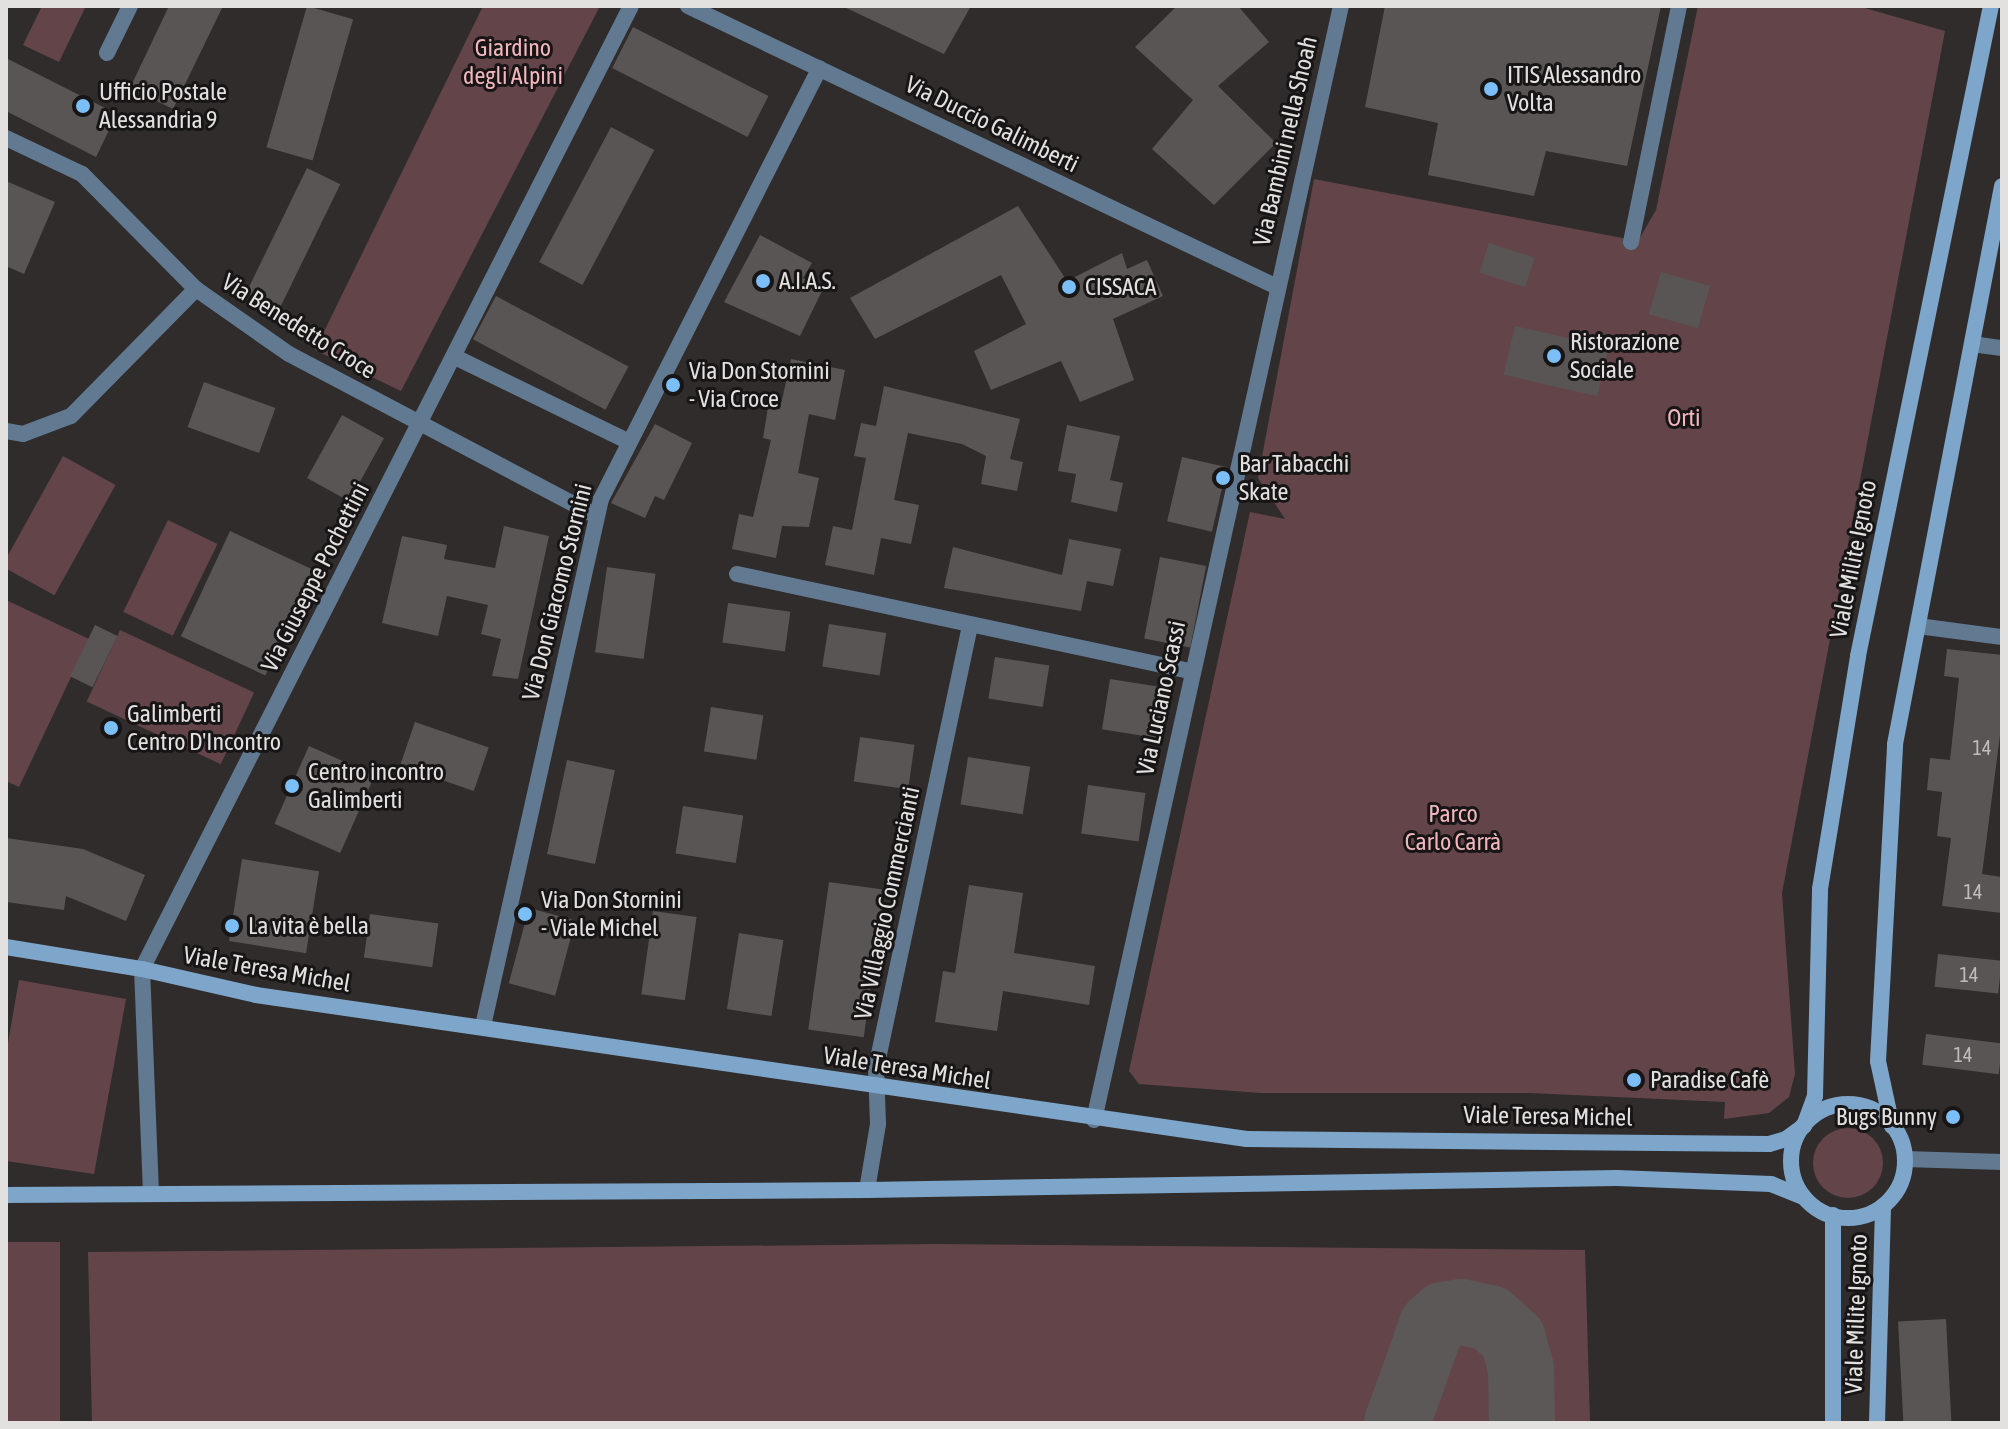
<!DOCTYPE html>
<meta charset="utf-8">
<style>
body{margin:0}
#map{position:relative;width:2008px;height:1429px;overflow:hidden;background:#302c2c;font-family:"Asap Condensed",sans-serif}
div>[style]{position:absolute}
.green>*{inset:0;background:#634549;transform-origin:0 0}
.round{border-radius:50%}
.taxiway>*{height:66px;margin:-33px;padding:0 33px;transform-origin:33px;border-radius:33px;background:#5c5858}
.building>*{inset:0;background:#5a5555;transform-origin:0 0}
.street>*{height:16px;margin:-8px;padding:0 8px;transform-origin:8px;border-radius:8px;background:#617a91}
.secondary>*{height:16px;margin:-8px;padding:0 8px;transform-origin:8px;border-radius:8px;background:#7da6ca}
.secondary>.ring{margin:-8px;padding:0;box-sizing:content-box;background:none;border:16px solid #7da6ca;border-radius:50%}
.dots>*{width:22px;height:22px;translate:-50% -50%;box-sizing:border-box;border:4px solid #171515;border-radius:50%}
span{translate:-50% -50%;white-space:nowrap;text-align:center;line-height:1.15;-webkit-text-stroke:6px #171515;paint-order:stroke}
.number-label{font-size:20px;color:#c1bdbd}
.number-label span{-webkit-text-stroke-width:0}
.park-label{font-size:24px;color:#f3b6bd}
.poi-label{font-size:24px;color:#e3e0e0}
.left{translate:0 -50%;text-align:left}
.right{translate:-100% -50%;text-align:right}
.street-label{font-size:24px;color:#e3e0e0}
.frame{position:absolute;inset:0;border:8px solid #e3e0e0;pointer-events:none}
</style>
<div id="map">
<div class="green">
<i style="clip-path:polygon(42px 6px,86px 6px,59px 62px,23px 45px)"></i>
<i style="clip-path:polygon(483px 6px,600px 6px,401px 391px,315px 350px)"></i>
<i style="clip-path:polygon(1698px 6px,1858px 6px,1945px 31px,1782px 893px,1795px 1074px,1789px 1097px,1769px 1113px,1724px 1119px,1725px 1102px,1530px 1093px,1261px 1093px,1139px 1084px,1129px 1071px,1250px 512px,1285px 519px,1258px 478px,1314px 179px,1638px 241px,1656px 210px)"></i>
<i style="left:63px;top:456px;width:60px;height:126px;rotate:29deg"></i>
<i style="left:168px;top:520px;width:55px;height:102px;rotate:26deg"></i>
<i style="clip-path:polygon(6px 600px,89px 639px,19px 787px,6px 781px)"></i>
<i style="left:120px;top:630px;width:148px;height:79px;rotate:25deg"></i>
<i style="clip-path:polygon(19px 980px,126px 999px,94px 1174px,6px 1161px,6px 1054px)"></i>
<i class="round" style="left:1813px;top:1128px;width:70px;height:70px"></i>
<i style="left:6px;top:1242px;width:54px;height:181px"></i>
<i style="clip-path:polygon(936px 1244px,1585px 1250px,1590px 1423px,92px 1423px,88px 1252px)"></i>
</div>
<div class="taxiway">
<i style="left:1397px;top:1423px;width:104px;rotate:-70.3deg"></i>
<i style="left:1432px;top:1325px;width:15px;rotate:-42deg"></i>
<i style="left:1443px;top:1315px;width:18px;rotate:-9deg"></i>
<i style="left:1461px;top:1312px;width:30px;rotate:12deg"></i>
<i style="left:1490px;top:1318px;width:31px;rotate:42deg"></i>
<i style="left:1513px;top:1339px;width:31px;rotate:75deg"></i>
<i style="left:1521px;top:1369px;width:54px;rotate:88.9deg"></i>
</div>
<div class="building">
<i style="clip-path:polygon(169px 6px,223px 6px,173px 109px,130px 88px)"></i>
<i style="left:307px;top:6px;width:48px;height:147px;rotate:16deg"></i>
<i style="clip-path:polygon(842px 6px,971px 6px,944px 54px)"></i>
<i style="clip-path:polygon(1177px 6px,1238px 6px,1269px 42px,1218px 86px,1276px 143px,1214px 205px,1152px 149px,1193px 100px,1135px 47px)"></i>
<i style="clip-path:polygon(1385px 6px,1661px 6px,1627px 166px,1546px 151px,1534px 196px,1428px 175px,1438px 123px,1365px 107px)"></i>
<i style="left:633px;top:27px;width:152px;height:46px;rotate:27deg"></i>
<i style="clip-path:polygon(6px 58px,117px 114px,96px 157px,6px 111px)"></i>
<i style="left:611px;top:127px;width:49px;height:153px;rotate:28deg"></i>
<i style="left:307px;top:168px;width:37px;height:139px;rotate:26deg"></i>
<i style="clip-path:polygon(6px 181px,55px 202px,24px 274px,6px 266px)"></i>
<i style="clip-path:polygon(1018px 206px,1067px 281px,1122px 253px,1127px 269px,1147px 260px,1163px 296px,1113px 319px,1134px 380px,1080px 402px,1061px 361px,991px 390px,974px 351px,1026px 324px,1001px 275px,875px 339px,850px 298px)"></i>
<i style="clip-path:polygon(760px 235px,812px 263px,803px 278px,823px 289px,800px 336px,724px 302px)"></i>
<i style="left:1489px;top:243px;width:48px;height:31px;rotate:18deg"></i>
<i style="left:1661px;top:272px;width:51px;height:44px;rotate:16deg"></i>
<i style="left:496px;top:296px;width:150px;height:49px;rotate:28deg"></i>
<i style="left:1515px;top:326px;width:96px;height:50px;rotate:13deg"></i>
<i style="clip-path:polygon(791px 359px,845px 370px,835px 420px,809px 414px,798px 473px,819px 478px,809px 527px,782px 526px,776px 558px,732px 549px,739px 514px,753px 517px,771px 440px,763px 438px,768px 407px,780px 409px)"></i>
<i style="left:204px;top:382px;width:76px;height:48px;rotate:20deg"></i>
<i style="clip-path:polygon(884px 386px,1020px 419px,1010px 459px,1023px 462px,1017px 491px,981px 484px,986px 456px,962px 444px,908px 433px,894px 500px,919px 505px,911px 544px,881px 538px,874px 575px,825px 565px,833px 526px,852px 530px,866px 458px,854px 456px,861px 423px,876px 426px)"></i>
<i style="left:342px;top:415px;width:48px;height:72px;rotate:29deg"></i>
<i style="clip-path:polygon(655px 424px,692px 443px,664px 500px,655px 496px,645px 518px,611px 503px)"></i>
<i style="clip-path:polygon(1067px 425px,1120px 436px,1110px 480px,1123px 483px,1117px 512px,1071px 502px,1076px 474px,1058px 471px)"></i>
<i style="left:1182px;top:457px;width:46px;height:66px;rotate:13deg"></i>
<i style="clip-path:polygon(504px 526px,549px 536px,518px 679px,492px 676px,501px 639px,481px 634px,488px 605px,447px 596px,438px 636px,382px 623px,402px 536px,447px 545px,444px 559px,495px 568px)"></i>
<i style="left:230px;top:531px;width:93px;height:116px;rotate:25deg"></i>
<i style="clip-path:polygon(1069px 539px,1121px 549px,1113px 586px,1087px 581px,1081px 611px,944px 588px,953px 547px,1062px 575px)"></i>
<i style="left:1160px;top:557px;width:47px;height:83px;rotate:11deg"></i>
<i style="left:607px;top:567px;width:49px;height:86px;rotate:8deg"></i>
<i style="left:728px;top:603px;width:63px;height:40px;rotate:8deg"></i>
<i style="left:829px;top:624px;width:58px;height:43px;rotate:9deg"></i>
<i style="left:95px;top:625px;width:25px;height:57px;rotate:26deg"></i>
<i style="clip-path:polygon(1947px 649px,2002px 655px,2002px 720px,1982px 874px,2002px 877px,2002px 913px,1942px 906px,1951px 838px,1937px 836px,1942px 792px,1927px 790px,1930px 758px,1950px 760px,1959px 678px,1944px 676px)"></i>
<i style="left:995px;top:657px;width:55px;height:42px;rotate:9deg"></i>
<i style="left:1110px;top:679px;width:58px;height:51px;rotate:9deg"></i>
<i style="left:711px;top:707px;width:53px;height:45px;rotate:9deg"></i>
<i style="left:415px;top:722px;width:78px;height:46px;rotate:19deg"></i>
<i style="left:860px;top:737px;width:55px;height:45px;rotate:8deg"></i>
<i style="left:309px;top:746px;width:72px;height:85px;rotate:24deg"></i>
<i style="left:968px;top:757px;width:63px;height:48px;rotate:9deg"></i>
<i style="left:567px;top:760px;width:49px;height:96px;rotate:12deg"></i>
<i style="left:1088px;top:785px;width:58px;height:49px;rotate:8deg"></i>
<i style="left:683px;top:806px;width:61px;height:48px;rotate:9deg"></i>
<i style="clip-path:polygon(6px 838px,83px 849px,145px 875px,126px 921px,66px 896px,64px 910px,6px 902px)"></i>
<i style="left:242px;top:859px;width:78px;height:83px;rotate:9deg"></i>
<i style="left:829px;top:882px;width:56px;height:149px;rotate:8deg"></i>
<i style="clip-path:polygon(969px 885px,1023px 893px,1014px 953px,1095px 966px,1089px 1005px,1003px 991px,997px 1031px,935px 1022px,943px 971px,955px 973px)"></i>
<i style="left:529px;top:908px;width:48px;height:78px;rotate:15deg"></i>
<i style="left:653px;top:911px;width:44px;height:84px;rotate:8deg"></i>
<i style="left:370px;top:914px;width:69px;height:44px;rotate:8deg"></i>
<i style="left:739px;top:933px;width:45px;height:77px;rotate:9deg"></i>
<i style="left:1938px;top:954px;width:64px;height:33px;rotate:6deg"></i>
<i style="left:1926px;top:1034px;width:77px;height:31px;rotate:7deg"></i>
<i style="left:1946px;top:1319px;width:104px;height:48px;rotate:87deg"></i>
</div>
<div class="street">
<i style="left:688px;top:6px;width:650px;rotate:25.5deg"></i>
<i style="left:107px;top:53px;width:52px;rotate:-63.9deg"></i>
<i style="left:6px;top:138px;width:84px;rotate:25.3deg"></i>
<i style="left:82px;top:174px;width:162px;rotate:45.3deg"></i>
<i style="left:196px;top:289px;width:113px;rotate:35deg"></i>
<i style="left:289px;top:354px;width:347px;rotate:27.8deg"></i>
<i style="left:1631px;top:242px;width:241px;rotate:-78.5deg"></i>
<i style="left:1972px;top:344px;width:30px;rotate:8deg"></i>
<i style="left:455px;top:357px;width:194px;rotate:26deg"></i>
<i style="left:6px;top:431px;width:17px;rotate:10deg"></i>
<i style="left:23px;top:434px;width:51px;rotate:-20.6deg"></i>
<i style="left:71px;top:416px;width:178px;rotate:-45.5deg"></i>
<i style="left:737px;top:574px;width:464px;rotate:12.1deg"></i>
<i style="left:1918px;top:626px;width:85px;rotate:7.5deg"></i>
<i style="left:483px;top:1026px;width:540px;rotate:-77.38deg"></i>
<i style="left:601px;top:499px;width:483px;rotate:-63.1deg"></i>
<i style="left:1094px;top:1120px;width:1141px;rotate:-77.5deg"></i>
<i style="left:1905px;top:1159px;width:97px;rotate:1.8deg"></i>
<i style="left:867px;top:1190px;width:67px;rotate:-80.5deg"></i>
<i style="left:878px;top:1124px;width:56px;rotate:-92deg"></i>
<i style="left:876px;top:1068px;width:452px;rotate:-78deg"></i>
<i style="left:151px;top:1193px;width:224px;rotate:-92.3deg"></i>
<i style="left:142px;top:969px;width:1080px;rotate:-63.08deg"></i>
</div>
<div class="secondary">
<i style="left:6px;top:947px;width:138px;rotate:9.2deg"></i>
<i style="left:142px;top:969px;width:117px;rotate:12.8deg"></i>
<i style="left:256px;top:995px;width:1001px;rotate:8.27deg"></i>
<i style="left:1247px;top:1139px;width:522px;rotate:0.55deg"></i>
<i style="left:1769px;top:1144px;width:18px;rotate:-16deg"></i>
<i style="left:1786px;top:1139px;width:22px;rotate:-36deg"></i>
<i style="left:1804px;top:1126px;width:32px;rotate:-70deg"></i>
<i style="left:1815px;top:1096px;width:207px;rotate:-88.6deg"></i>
<i style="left:1820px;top:889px;width:236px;rotate:-80.7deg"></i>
<i style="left:1858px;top:656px;width:663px;rotate:-78.44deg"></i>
<i class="ring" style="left:1791px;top:1104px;width:98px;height:98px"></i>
<i style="left:1892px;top:1126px;width:66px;rotate:-102.2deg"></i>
<i style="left:1878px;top:1061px;width:317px;rotate:-86.9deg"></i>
<i style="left:1895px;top:744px;width:568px;rotate:-79.14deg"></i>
<i style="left:6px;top:1195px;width:861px;rotate:-0.33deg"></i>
<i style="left:867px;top:1190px;width:750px;rotate:-0.92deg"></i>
<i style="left:1617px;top:1178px;width:154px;rotate:2.2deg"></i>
<i style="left:1771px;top:1184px;width:35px;rotate:22deg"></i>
<i style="left:1833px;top:1215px;width:208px;rotate:90deg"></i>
<i style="left:1877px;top:1423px;width:217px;rotate:-88.4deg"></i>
</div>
<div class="dots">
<i style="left:1491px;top:89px;background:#7bbef8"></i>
<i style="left:83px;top:106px;background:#7bbef8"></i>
<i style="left:763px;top:281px;background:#7bbef8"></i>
<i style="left:1069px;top:287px;background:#7bbef8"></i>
<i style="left:1554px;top:356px;background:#7bbef8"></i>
<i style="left:673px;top:385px;background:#7bbef8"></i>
<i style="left:1223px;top:478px;background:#7bbef8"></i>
<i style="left:111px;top:728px;background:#7bbef8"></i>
<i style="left:292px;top:786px;background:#7bbef8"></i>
<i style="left:525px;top:914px;background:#7bbef8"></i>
<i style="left:232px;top:926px;background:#7bbef8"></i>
<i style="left:1634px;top:1080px;background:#7bbef8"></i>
<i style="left:1953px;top:1117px;background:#7bbef8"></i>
</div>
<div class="number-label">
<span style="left:1982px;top:747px">14</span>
<span style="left:1973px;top:891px">14</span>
<span style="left:1969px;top:974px">14</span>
<span style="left:1963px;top:1054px">14</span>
</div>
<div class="park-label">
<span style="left:513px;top:62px">Giardino<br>degli Alpini</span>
<span style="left:1684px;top:418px">Orti</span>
<span style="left:1453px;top:828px">Parco<br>Carlo Carrà</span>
</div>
<div class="poi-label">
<span class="left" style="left:1507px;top:89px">ITIS Alessandro<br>Volta</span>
<span class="left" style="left:99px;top:106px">Ufficio Postale<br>Alessandria 9</span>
<span class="left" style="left:779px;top:281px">A.I.A.S.</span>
<span class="left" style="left:1085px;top:287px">CISSACA</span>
<span class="left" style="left:1570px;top:356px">Ristorazione<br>Sociale</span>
<span class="left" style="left:689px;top:385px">Via Don Stornini<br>- Via Croce</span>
<span class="left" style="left:1239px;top:478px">Bar Tabacchi<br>Skate</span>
<span class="left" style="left:127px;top:728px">Galimberti<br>Centro D'Incontro</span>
<span class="left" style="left:308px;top:786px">Centro incontro<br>Galimberti</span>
<span class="left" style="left:541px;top:914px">Via Don Stornini<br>- Viale Michel</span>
<span class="left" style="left:248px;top:926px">La vita è bella</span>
<span class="left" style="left:1650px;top:1080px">Paradise Cafè</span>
<span class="right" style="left:1937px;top:1117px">Bugs Bunny</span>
</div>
<div class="street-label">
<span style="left:992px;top:124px;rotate:26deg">Via Duccio Galimberti</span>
<span style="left:1285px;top:141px;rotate:-77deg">Via Bambini nella Shoah</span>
<span style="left:299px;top:326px;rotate:32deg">Via Benedetto Croce</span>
<span style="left:1853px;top:559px;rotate:-79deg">Viale Milite Ignoto</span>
<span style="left:315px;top:577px;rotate:-63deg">Via Giuseppe Pochettini</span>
<span style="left:557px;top:592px;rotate:-76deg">Via Don Giacomo Stornini</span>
<span style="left:1161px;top:698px;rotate:-78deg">Via Luciano Scassi</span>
<span style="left:887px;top:903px;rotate:-78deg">Via Villaggio Commercianti</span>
<span style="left:267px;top:969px;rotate:10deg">Viale Teresa Michel</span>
<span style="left:907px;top:1068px;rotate:9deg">Viale Teresa Michel</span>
<span style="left:1548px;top:1116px;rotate:1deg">Viale Teresa Michel</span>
<span style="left:1856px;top:1314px;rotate:-88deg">Viale Milite Ignoto</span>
</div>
<div class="frame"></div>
</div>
